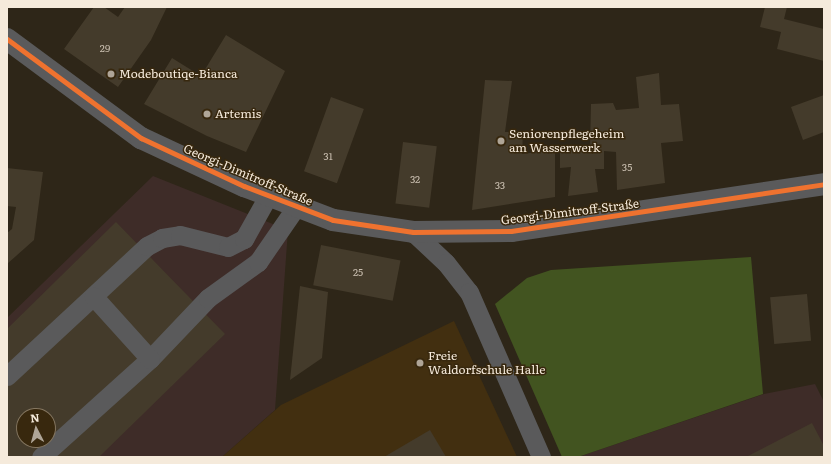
<!DOCTYPE html>
<meta charset="utf-8">
<style>
body{margin:0}
#map{position:relative;width:831px;height:464px;overflow:hidden;background:#2e2618;font-family:Literata,serif}
div>[style]{position:absolute}
.commercial>*{inset:0;background:#3e2c28}
.built>*{inset:0;background:#422f10}
.green>*{inset:0;background:#425420}
.building>*{inset:0;background:#443b2b;transform-origin:0 0}
.service>*{height:19px;margin:-9.5px;padding:0 9.5px;transform-origin:9.5px;border-radius:9.5px;background:#5a5a5b}
.minor>*{height:22px;margin:-11px;padding:0 11px;transform-origin:11px;border-radius:11px;background:#5a5a5b}
.cycleway>*{height:5px;margin:-2.5px;padding:0 2.5px;transform-origin:2.5px;border-radius:2.5px;background:#ef722f}
.dots>*{width:11px;height:11px;translate:-50% -50%;box-sizing:border-box;border:2px solid #38280e;border-radius:50%}
span{translate:-50% -50%;white-space:nowrap;text-align:center;line-height:1.15;-webkit-text-stroke:3px #38280e;paint-order:stroke}
.number-label{font-size:10px;color:#c9beaf}
.number-label span{-webkit-text-stroke-width:0}
.poi-label{font-size:12px;color:#f5eadb}
.left{translate:0 -50%;text-align:left}
.street-label{font-size:12px;color:#f5eadb}
.frame{position:absolute;inset:0;border:8px solid #f5eadb;pointer-events:none}
.north{position:absolute;left:16px;top:408px;width:40px;height:40px;box-sizing:border-box;background:#38280e;border:1px solid #847660;border-radius:50%;rotate:354deg;font-size:11px;font-weight:700;line-height:16px;text-align:center;color:#f5eadb}
.north::after{content:'';display:block;margin:auto;width:14px;height:18px;background:#afa597;clip-path:polygon(50% 0,100% 100%,50% 72%,0 100%)}
</style>
<div id="map">
<div class="commercial">
<i style="clip-path:polygon(evenodd,153px 176px,288px 230px,275px 410px,222px 457px,7px 457px,7px 318px,153px 176px,24px 416px,48px 416px,48px 440px,24px 440px,24px 416px)"></i>
<i style="clip-path:polygon(815px 384px,824px 402px,824px 457px,578px 457px,764px 394px)"></i>
</div>
<div class="built">
<i style="clip-path:polygon(454px 321px,517px 457px,222px 457px,281px 405px)"></i>
</div>
<div class="green">
<i style="clip-path:polygon(751px 257px,763px 394px,578px 457px,562px 457px,495px 304px,527px 278px,551px 270px)"></i>
</div>
<div class="building">
<i style="clip-path:polygon(94px 7px,104px 7px,118px 17px,125px 7px,167px 7px,151px 40px,118px 87px,64px 49px)"></i>
<i style="clip-path:polygon(765px 7px,787px 7px,784px 19px,824px 29px,824px 61px,777px 49px,781px 32px,760px 27px)"></i>
<i style="clip-path:polygon(226px 35px,285px 71px,246px 152px,207px 136px,144px 104px,172px 58px,201px 76px)"></i>
<i style="clip-path:polygon(659px 73px,661px 105px,679px 104px,683px 141px,661px 143px,665px 183px,617px 190px,616px 152px,604px 151px,604px 169px,595px 169px,598px 192px,568px 196px,571px 167px,560px 168px,560px 147px,590px 147px,591px 104px,613px 103px,616px 110px,639px 108px,636px 77px)"></i>
<i style="clip-path:polygon(485px 80px,512px 81px,505px 132px,523px 132px,522px 154px,555px 150px,555px 197px,472px 210px)"></i>
<i style="clip-path:polygon(824px 95px,824px 132px,803px 140px,791px 107px)"></i>
<i style="left:331px;top:97px;width:35px;height:79px;rotate:20deg"></i>
<i style="left:403px;top:142px;width:34px;height:62px;rotate:7deg"></i>
<i style="clip-path:polygon(7px 168px,43px 172px,34px 240px,7px 264px,7px 233px,12px 229px,16px 207px,7px 206px)"></i>
<i style="clip-path:polygon(evenodd,116px 222px,225px 334px,99px 457px,7px 457px,7px 329px,116px 222px,24px 416px,48px 416px,48px 440px,24px 440px,24px 416px)"></i>
<i style="left:321px;top:245px;width:81px;height:41px;rotate:11deg"></i>
<i style="clip-path:polygon(300px 286px,328px 292px,322px 358px,290px 380px)"></i>
<i style="left:807px;top:294px;width:47px;height:37px;rotate:85deg"></i>
<i style="clip-path:polygon(812px 423px,824px 446px,824px 457px,746px 457px)"></i>
<i style="clip-path:polygon(430px 430px,446px 457px,384px 457px)"></i>
</div>
<div class="service">
<i style="left:413px;top:232px;width:45px;rotate:43.2deg"></i>
<i style="left:446px;top:263px;width:37px;rotate:52deg"></i>
<i style="left:469px;top:292px;width:180px;rotate:66.4deg"></i>
<i style="left:150px;top:359px;width:84px;rotate:-46.4deg"></i>
<i style="left:208px;top:298px;width:62px;rotate:-35.8deg"></i>
<i style="left:258px;top:262px;width:67px;rotate:-55.4deg"></i>
<i style="left:7px;top:376px;width:191px;rotate:-42.9deg"></i>
<i style="left:147px;top:246px;width:17px;rotate:-28deg"></i>
<i style="left:162px;top:238px;width:18px;rotate:-9deg"></i>
<i style="left:180px;top:235px;width:49px;rotate:14deg"></i>
<i style="left:228px;top:247px;width:18px;rotate:-27deg"></i>
<i style="left:244px;top:239px;width:49px;rotate:-60.8deg"></i>
<i style="left:41px;top:457px;width:147px;rotate:-42deg"></i>
<i style="left:150px;top:359px;width:84px;rotate:-132.1deg"></i>
</div>
<div class="minor">
<i style="left:7px;top:39px;width:167px;rotate:36.5deg"></i>
<i style="left:141px;top:138px;width:114px;rotate:25deg"></i>
<i style="left:244px;top:186px;width:95px;rotate:20.9deg"></i>
<i style="left:333px;top:220px;width:81px;rotate:8.5deg"></i>
<i style="left:413px;top:232px;width:98px;rotate:-0.6deg"></i>
<i style="left:511px;top:231px;width:317px;rotate:-8.5deg"></i>
</div>
<div class="cycleway">
<i style="left:7px;top:39px;width:167px;rotate:36.5deg"></i>
<i style="left:141px;top:138px;width:114px;rotate:25deg"></i>
<i style="left:244px;top:186px;width:95px;rotate:20.9deg"></i>
<i style="left:333px;top:220px;width:81px;rotate:8.5deg"></i>
<i style="left:413px;top:232px;width:98px;rotate:-0.6deg"></i>
<i style="left:511px;top:231px;width:317px;rotate:-8.5deg"></i>
</div>
<div class="dots">
<i style="left:111px;top:74px;background:#afa597"></i>
<i style="left:207px;top:114px;background:#afa597"></i>
<i style="left:501px;top:141px;background:#afa597"></i>
<i style="left:420px;top:363px;background:#afa597"></i>
</div>
<div class="number-label">
<span style="left:105px;top:48px">29</span>
<span style="left:328px;top:156px">31</span>
<span style="left:627px;top:167px">35</span>
<span style="left:415px;top:179px">32</span>
<span style="left:500px;top:185px">33</span>
<span style="left:358px;top:272px">25</span>
</div>
<div class="poi-label">
<span class="left" style="left:119px;top:74px">Modeboutiqe-Bianca</span>
<span class="left" style="left:215px;top:114px">Artemis</span>
<span class="left" style="left:509px;top:141px">Seniorenpflegeheim<br>am Wasserwerk</span>
<span class="left" style="left:428px;top:363px">Freie<br>Waldorfschule Halle</span>
</div>
<div class="street-label">
<span style="left:248px;top:175px;rotate:23deg">Georgi-Dimitroff-Straße</span>
<span style="left:570px;top:212px;rotate:-7deg">Georgi-Dimitroff-Straße</span>
</div>
<div class="frame"></div>
<div class="north">N</div>
</div>
